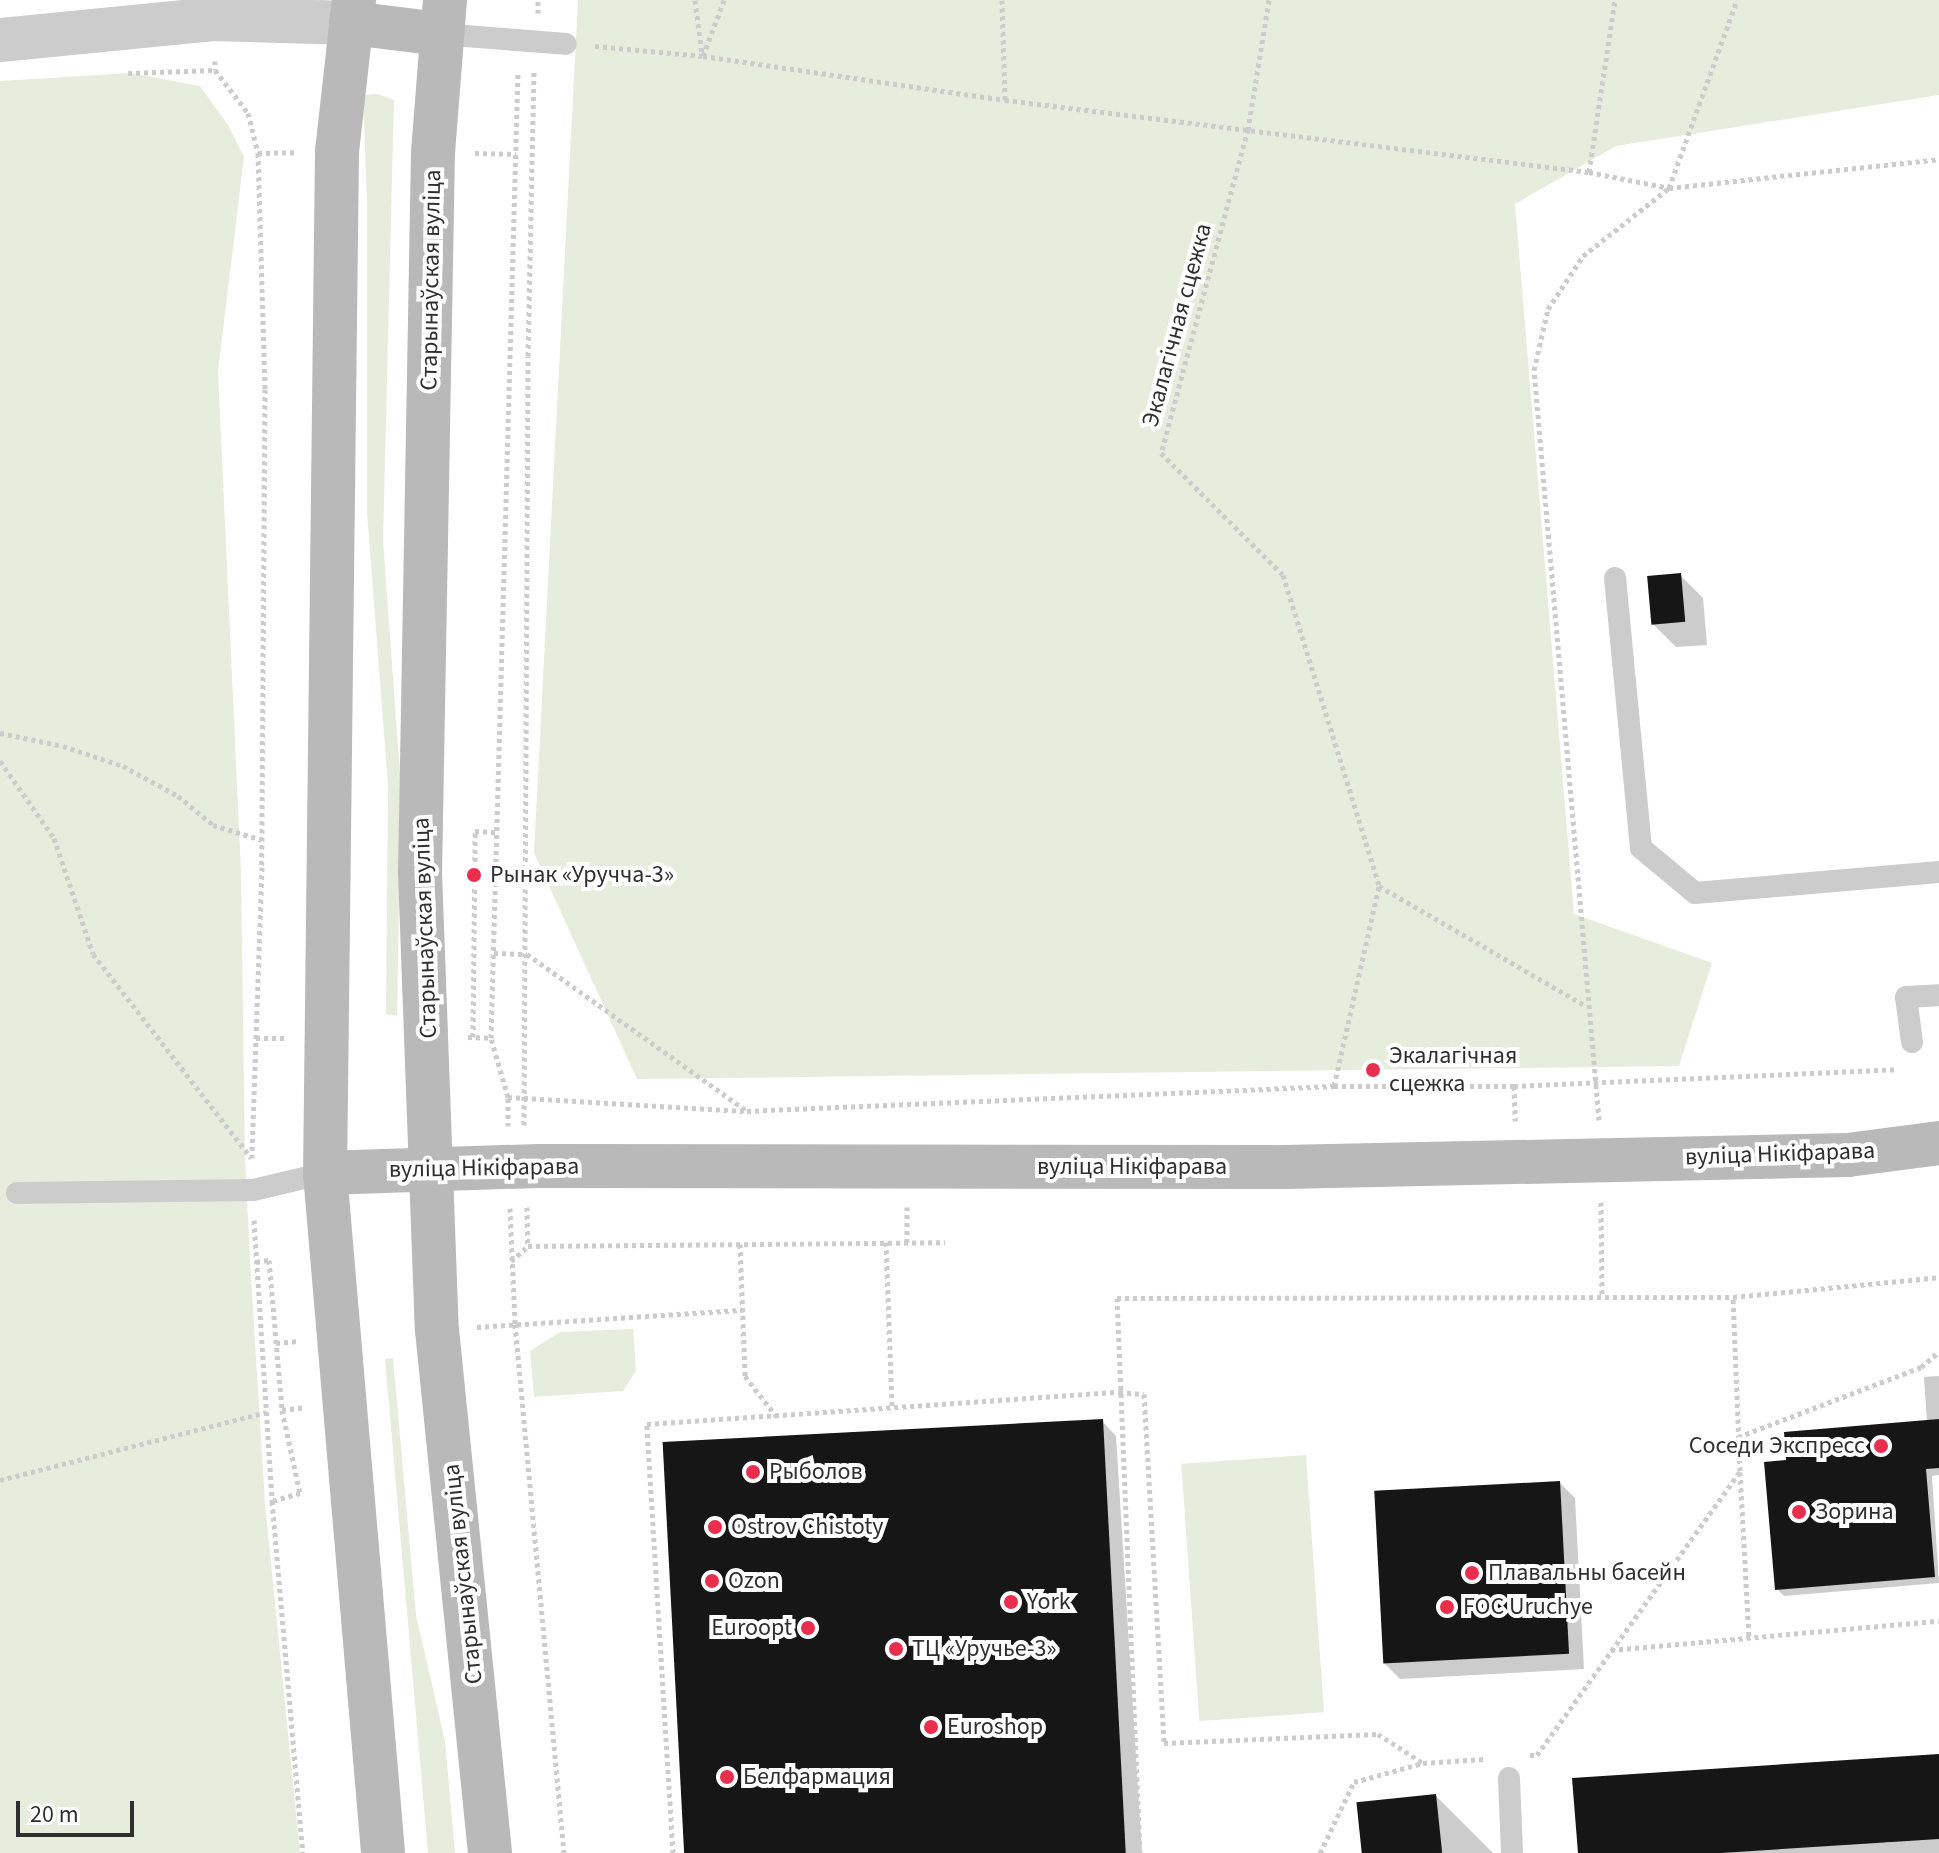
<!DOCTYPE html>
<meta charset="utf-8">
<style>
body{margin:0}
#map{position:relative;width:1939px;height:1853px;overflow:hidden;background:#fff;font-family:"Source Sans 3",sans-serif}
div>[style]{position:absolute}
.green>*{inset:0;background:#e7eddd;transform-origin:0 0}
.shadow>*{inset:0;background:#0003}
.building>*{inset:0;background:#161616;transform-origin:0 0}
.path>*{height:5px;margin-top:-2.5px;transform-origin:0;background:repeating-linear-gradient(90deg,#ccc 0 4px,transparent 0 8px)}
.lane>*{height:22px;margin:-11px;padding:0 11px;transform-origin:11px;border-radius:11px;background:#ccc}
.street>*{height:44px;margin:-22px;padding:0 22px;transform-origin:22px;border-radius:22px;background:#ccc}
.secondary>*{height:44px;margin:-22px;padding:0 22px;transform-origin:22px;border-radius:22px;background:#b9b9b9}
.dots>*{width:22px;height:22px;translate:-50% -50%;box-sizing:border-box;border:4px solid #fff;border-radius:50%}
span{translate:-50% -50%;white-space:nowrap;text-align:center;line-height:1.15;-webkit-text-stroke:8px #fff;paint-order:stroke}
.street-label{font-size:24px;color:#2f2f2f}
.poi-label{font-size:24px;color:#2f2f2f}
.left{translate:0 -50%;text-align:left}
.right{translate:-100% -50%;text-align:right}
.scale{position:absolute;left:16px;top:1801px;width:118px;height:36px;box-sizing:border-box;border:4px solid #2f2f2f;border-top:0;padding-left:10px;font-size:24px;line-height:28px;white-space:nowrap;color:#2f2f2f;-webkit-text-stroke:6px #fff;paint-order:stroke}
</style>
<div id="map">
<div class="green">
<i style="clip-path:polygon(578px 0,1939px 0,1939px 95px,1616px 146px,1515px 204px,1574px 914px,1712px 963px,1679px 1066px,637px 1079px,534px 853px)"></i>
<i style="clip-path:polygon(130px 73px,200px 86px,228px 125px,244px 157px,218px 371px,241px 872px,245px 1157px,250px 1261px,265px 1503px,300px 1853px,0 1853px,0 81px)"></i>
<i style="clip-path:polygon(378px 94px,394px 100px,383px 541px,401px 787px,397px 1016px,386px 1014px,388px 785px,367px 512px,367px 202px,363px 95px)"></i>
<i style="clip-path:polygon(633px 1329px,636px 1371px,623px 1391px,534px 1397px,530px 1351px,560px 1332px)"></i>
<i style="clip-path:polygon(393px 1358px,416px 1615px,445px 1741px,455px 1853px,428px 1853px,385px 1359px)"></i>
<i style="left:1306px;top:1455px;width:258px;height:125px;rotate:86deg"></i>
</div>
<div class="shadow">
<i style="clip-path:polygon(1680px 575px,1703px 598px,1707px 645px,1676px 647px,1653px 624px)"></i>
<i style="clip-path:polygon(1939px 1376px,1939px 1475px,1932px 1476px,1939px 1583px,1784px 1596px,1777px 1589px,1789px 1462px,1927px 1422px,1924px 1377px)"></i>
<i style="clip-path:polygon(1102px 1421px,1116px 1436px,1142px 1853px,691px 1853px)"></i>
<i style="clip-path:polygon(1560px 1483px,1575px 1498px,1584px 1669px,1400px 1679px,1385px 1664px)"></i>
<i style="clip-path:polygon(1939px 1756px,1939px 1853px,1580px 1853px)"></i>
<i style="clip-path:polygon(1436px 1796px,1493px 1853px,1363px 1853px)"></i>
</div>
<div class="building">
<i style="left:1681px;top:573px;width:49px;height:34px;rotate:85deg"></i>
<i style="left:1103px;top:1419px;width:435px;height:441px;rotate:87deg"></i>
<i style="clip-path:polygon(1939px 1419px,1939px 1468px,1926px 1469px,1935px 1577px,1775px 1590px,1764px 1462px,1786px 1460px,1784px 1432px)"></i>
<i style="left:1560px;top:1481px;width:173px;height:186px;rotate:87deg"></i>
<i style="clip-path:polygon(1939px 1754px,1939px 1839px,1721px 1853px,1578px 1853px,1572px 1778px)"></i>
<i style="left:1436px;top:1794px;width:59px;height:80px;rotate:84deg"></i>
</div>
<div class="path">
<i style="left:695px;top:0;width:55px;rotate:82.7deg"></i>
<i style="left:1002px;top:0;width:100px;rotate:88.3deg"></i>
<i style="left:1269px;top:0;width:131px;rotate:99.2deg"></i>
<i style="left:1248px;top:129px;width:335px;rotate:105deg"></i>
<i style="left:1161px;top:453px;width:173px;rotate:45deg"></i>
<i style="left:1283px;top:575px;width:325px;rotate:72.8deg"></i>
<i style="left:1379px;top:886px;width:239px;rotate:30.1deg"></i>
<i style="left:538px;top:13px;width:13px;rotate:-90deg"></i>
<i style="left:595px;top:46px;width:108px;rotate:5.3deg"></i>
<i style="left:703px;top:56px;width:305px;rotate:8.3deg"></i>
<i style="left:1005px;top:100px;width:588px;rotate:7.03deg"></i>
<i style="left:1589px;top:172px;width:82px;rotate:11.3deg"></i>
<i style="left:1669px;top:188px;width:272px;rotate:-6.1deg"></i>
<i style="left:703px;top:56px;width:60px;rotate:-69.4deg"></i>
<i style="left:215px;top:61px;width:9px;rotate:90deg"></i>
<i style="left:215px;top:70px;width:54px;rotate:52.5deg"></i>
<i style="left:248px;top:113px;width:41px;rotate:76deg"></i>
<i style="left:258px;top:153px;width:236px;rotate:88.3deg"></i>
<i style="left:265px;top:389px;width:478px;rotate:90.4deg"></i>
<i style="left:262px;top:867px;width:291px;rotate:92deg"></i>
<i style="left:128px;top:73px;width:87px;rotate:-2deg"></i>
<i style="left:258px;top:153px;width:39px;rotate:-1deg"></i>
<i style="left:475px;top:153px;width:41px;rotate:1.4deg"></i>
<i style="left:1589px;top:172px;width:174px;rotate:-81.4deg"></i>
<i style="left:0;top:733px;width:64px;rotate:11.7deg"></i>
<i style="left:63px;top:746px;width:63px;rotate:18.4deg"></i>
<i style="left:123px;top:766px;width:63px;rotate:28.6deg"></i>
<i style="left:178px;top:796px;width:45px;rotate:39.6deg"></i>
<i style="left:213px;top:825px;width:51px;rotate:17deg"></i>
<i style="left:0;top:761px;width:94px;rotate:55deg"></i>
<i style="left:54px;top:838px;width:122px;rotate:71.4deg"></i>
<i style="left:93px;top:954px;width:258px;rotate:52.2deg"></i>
<i style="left:494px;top:953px;width:33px;rotate:2deg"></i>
<i style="left:527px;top:954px;width:269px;rotate:35.5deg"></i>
<i style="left:468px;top:1037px;width:23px;rotate:2deg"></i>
<i style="left:473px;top:1037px;width:206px;rotate:-89.4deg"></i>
<i style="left:475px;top:831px;width:22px;rotate:3deg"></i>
<i style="left:256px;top:1038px;width:30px"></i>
<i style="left:1334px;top:1086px;width:205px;rotate:-77.3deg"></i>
<i style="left:1514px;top:1086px;width:35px;rotate:88deg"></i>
<i style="left:508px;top:1097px;width:239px;rotate:3.4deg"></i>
<i style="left:747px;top:1111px;width:588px;rotate:-2.44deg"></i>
<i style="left:1334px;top:1086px;width:180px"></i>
<i style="left:1514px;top:1086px;width:383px;rotate:-2.5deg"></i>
<i style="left:1599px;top:1120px;width:753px;rotate:-94.95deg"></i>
<i style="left:1534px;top:370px;width:63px;rotate:-77.1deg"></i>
<i style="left:1548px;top:309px;width:64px;rotate:-56.6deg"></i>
<i style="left:1583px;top:256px;width:110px;rotate:-38.3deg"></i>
<i style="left:1669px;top:188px;width:200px;rotate:-70.1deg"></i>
<i style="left:524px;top:1125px;width:769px;rotate:-89.7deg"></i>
<i style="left:528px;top:356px;width:285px;rotate:-88.8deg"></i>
<i style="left:508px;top:1126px;width:29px;rotate:-90deg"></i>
<i style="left:508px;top:1097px;width:61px;rotate:-106.1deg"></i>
<i style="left:491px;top:1038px;width:967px;rotate:-88.4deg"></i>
<i style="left:1601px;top:1202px;width:95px;rotate:89.4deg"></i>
<i style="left:527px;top:1207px;width:39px;rotate:89deg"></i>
<i style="left:510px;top:1208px;width:116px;rotate:87.5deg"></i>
<i style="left:515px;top:1324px;width:531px;rotate:84.71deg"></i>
<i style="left:254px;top:1220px;width:282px;rotate:86.3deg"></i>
<i style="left:272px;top:1501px;width:353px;rotate:85deg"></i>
<i style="left:886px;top:1242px;width:166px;rotate:87.9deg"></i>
<i style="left:907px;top:1242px;width:35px;rotate:-90deg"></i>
<i style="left:740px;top:1244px;width:132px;rotate:87.8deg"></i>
<i style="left:745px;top:1376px;width:51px;rotate:52.2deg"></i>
<i style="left:511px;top:1261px;width:23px;rotate:-41deg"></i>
<i style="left:528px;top:1246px;width:417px;rotate:-0.5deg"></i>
<i style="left:256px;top:1262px;width:13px;rotate:-9deg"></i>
<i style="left:269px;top:1260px;width:151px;rotate:85deg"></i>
<i style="left:282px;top:1410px;width:85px;rotate:77.8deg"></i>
<i style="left:300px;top:1493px;width:29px;rotate:164deg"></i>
<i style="left:477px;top:1327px;width:267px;rotate:-3.7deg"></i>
<i style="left:276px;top:1343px;width:23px;rotate:-5deg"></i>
<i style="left:282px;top:1410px;width:23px;rotate:-7deg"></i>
<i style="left:1738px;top:1437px;width:196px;rotate:-20.9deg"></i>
<i style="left:1921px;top:1367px;width:23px;rotate:-40deg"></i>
<i style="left:1740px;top:1472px;width:165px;rotate:86.9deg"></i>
<i style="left:0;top:1480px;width:275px;rotate:-14.3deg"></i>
<i style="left:1611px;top:1650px;width:329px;rotate:-5.1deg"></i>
<i style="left:1530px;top:1755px;width:7px"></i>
<i style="left:1537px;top:1755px;width:349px;rotate:-54.4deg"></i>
<i style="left:1740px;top:1471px;width:174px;rotate:-92.3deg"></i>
<i style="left:1888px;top:1842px;width:11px;rotate:90deg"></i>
<i style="left:1773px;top:1850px;width:3px;rotate:90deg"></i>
<i style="left:673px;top:1853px;width:430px;rotate:-93.5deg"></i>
<i style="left:647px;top:1424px;width:473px;rotate:-3.9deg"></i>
<i style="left:1119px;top:1392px;width:25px;rotate:5deg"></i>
<i style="left:1144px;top:1394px;width:350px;rotate:86.7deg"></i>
<i style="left:1164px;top:1743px;width:214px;rotate:-2.4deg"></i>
<i style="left:1378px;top:1734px;width:54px;rotate:32.8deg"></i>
<i style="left:1140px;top:1853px;width:555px;rotate:-92.37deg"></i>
<i style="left:1117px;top:1298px;width:616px;rotate:-0.09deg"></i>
<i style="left:1733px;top:1297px;width:207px;rotate:-5.5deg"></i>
<i style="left:1320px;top:1853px;width:79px;rotate:-64.4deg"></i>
<i style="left:1354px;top:1782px;width:72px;rotate:-15.4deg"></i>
<i style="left:1423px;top:1763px;width:61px;rotate:-3.8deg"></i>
</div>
<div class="lane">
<i style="left:440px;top:34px;width:126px;rotate:4.5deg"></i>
<i style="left:1615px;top:578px;width:271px;rotate:84.5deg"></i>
<i style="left:1641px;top:848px;width:70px;rotate:39.8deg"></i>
<i style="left:1695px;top:893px;width:245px;rotate:-4.9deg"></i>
<i style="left:1912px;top:1042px;width:45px;rotate:-97.6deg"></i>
<i style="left:1906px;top:997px;width:33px;rotate:-3deg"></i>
<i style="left:17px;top:1193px;width:236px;rotate:-0.7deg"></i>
<i style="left:253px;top:1190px;width:74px;rotate:-13.3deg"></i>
<i style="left:1509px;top:1778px;width:75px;rotate:87.7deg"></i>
</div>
<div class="street">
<i style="left:0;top:40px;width:214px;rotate:-5.6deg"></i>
<i style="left:213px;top:19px;width:138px;rotate:1.7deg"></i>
</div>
<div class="secondary">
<i style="left:354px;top:0;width:152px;rotate:96.4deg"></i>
<i style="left:337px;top:151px;width:1022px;rotate:90.67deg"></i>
<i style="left:325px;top:1173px;width:682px;rotate:85.12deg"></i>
<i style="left:445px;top:0;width:152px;rotate:94.5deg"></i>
<i style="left:433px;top:152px;width:720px;rotate:91.03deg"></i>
<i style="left:420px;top:872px;width:458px;rotate:87.9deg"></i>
<i style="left:437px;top:1330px;width:526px;rotate:84.21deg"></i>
<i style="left:351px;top:23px;width:90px;rotate:7deg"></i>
<i style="left:325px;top:1173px;width:214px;rotate:-1.9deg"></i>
<i style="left:539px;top:1166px;width:745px;rotate:0.08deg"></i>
<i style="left:1284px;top:1167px;width:564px;rotate:-1.22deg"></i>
<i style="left:1848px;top:1155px;width:92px;rotate:-7.5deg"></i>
</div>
<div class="dots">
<i style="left:474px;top:875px;background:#ea2e4d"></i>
<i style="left:1373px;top:1070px;background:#ea2e4d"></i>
<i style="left:1881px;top:1446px;background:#ea2e4d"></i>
<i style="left:753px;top:1472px;background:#ea2e4d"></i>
<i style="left:1799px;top:1512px;background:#ea2e4d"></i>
<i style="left:715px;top:1527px;background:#ea2e4d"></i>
<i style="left:1472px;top:1573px;background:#ea2e4d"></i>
<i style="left:712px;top:1581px;background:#ea2e4d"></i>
<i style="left:1011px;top:1602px;background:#ea2e4d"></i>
<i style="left:1447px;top:1607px;background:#ea2e4d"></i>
<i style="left:808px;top:1628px;background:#ea2e4d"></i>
<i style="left:896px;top:1649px;background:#ea2e4d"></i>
<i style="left:931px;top:1727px;background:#ea2e4d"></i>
<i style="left:727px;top:1777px;background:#ea2e4d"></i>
</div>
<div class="street-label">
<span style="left:431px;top:280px;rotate:-89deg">Старынаўская вуліца</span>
<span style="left:1177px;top:325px;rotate:-75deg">Экалагічная сцежка</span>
<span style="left:425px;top:928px;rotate:-92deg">Старынаўская вуліца</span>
<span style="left:1780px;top:1154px;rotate:-2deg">вуліца Нікіфарава</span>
<span style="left:1132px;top:1167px">вуліца Нікіфарава</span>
<span style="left:484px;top:1168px;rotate:-1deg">вуліца Нікіфарава</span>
<span style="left:463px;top:1574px;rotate:-96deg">Старынаўская вуліца</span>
</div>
<div class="poi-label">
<span class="left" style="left:490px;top:875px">Рынак «Уручча-3»</span>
<span class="left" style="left:1389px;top:1070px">Экалагічная<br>сцежка</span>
<span class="right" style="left:1865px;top:1446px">Соседи Экспресс</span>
<span class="left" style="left:769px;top:1472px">Рыболов</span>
<span class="left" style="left:1815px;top:1512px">Зорина</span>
<span class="left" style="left:731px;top:1527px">Ostrov Chistoty</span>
<span class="left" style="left:1488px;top:1573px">Плавальны басейн</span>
<span class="left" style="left:728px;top:1581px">Ozon</span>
<span class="left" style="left:1027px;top:1602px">York</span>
<span class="left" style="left:1463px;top:1607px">FOC Uruchye</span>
<span class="right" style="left:792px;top:1628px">Euroopt</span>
<span class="left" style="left:912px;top:1649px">ТЦ «Уручье-3»</span>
<span class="left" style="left:947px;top:1727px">Euroshop</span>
<span class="left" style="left:743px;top:1777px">Белфармация</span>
</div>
<div class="scale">20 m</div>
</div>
